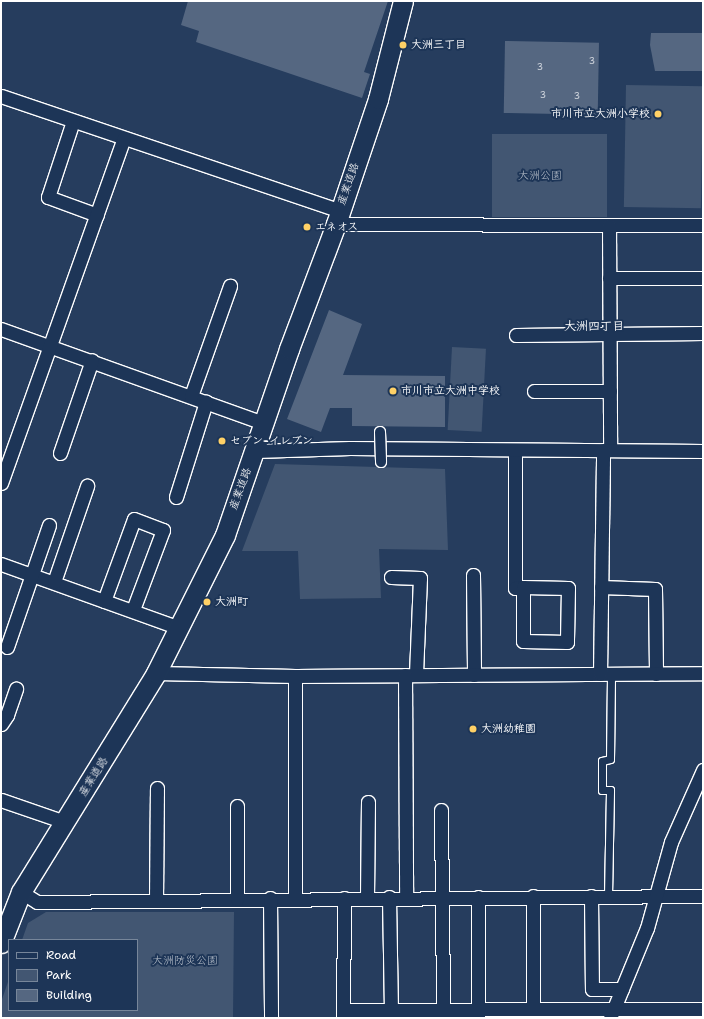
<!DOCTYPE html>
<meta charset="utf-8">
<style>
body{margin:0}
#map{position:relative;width:704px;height:1019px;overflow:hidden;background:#263d5e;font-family:"Shantell Sans","Klee One",sans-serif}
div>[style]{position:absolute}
.green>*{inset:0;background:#425672;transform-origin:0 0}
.building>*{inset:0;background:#556781;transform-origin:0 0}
.roads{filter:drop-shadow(1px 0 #fff) drop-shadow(-1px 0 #fff) drop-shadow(0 1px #fff) drop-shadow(0 -1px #fff)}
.service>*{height:7px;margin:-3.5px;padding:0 3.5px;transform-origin:3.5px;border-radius:3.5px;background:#1d3557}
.minor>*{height:13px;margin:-6.5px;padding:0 6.5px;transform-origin:6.5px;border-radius:6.5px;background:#1d3557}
.secondary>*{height:19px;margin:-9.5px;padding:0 9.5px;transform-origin:9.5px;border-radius:9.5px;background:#1d3557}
.bridges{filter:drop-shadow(1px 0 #fff) drop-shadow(-1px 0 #fff) drop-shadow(0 1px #fff) drop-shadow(0 -1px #fff)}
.pedestrian-bridge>*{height:10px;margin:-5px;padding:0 5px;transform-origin:5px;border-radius:5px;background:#1d3557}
.dots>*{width:11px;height:11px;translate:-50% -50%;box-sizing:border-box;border:2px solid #1d3557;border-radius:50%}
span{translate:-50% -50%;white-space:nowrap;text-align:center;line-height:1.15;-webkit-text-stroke:4px #1d3557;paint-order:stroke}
.number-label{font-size:9px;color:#d4d9e0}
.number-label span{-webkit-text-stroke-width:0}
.poi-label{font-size:11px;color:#fff;font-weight:700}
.left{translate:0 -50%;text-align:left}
.right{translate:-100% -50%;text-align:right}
.park-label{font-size:11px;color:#bdc4ce}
.street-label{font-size:11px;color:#fff}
.neighbourhood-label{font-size:12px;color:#fff;font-weight:700}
.frame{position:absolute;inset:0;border:2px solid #fff;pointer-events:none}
.legend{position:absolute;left:8px;top:939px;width:130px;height:72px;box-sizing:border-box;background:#1d3557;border:1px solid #77869a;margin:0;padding:5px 7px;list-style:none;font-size:12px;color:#fff}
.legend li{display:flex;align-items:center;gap:8px;height:20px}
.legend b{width:20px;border:1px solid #77869a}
</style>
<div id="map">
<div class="green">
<i style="left:626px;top:85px;width:77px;height:122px;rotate:1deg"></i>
<i style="left:492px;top:134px;width:115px;height:83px"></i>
<i style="left:452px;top:347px;width:34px;height:83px;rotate:3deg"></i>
<i style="clip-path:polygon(275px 464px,445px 469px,448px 550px,379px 549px,381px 598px,300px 599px,298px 551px,242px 551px)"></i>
<i style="clip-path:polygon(46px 912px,234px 912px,233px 1018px,1px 1018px,1px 1002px,9px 979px,9px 1010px,137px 1010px,137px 940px,22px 940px,28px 923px)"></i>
</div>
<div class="building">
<i style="clip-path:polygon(188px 1px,388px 1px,364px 72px,370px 74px,362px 98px,196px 42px,199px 31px,181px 25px)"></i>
<i style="clip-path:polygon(651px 33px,703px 33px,703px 71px,655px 71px,650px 45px)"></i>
<i style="left:505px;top:41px;width:94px;height:72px;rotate:1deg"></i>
<i style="clip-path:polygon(329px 310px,362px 324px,343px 375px,445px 376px,445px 427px,352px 426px,352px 408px,330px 408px,321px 432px,287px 419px)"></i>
</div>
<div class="roads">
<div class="service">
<i style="left:608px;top:896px;width:106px;rotate:-88.9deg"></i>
<i style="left:610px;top:790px;width:8px;rotate:180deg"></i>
<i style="left:602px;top:790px;width:29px;rotate:-90deg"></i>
<i style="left:602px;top:761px;width:8px;rotate:-14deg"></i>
<i style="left:610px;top:759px;width:85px;rotate:-89.3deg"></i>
</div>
<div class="minor">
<i style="left:1px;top:96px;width:358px;rotate:18.7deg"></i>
<i style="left:73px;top:121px;width:80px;rotate:108.2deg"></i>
<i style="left:48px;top:197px;width:52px;rotate:20.2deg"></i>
<i style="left:336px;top:224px;width:367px;rotate:0.2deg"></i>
<i style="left:609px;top:225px;width:225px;rotate:89.7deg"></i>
<i style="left:609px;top:278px;width:94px"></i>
<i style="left:1px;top:329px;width:279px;rotate:19.7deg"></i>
<i style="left:516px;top:335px;width:187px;rotate:-0.6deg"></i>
<i style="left:534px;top:391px;width:76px"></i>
<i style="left:191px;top:396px;width:117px;rotate:-70.5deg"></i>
<i style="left:515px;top:450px;width:138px;rotate:90deg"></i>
<i style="left:515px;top:588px;width:8px;rotate:-7deg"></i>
<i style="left:523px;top:587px;width:45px;rotate:1.3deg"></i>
<i style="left:568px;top:588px;width:54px;rotate:91.1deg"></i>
<i style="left:567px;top:642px;width:44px;rotate:-178.7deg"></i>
<i style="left:523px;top:641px;width:54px;rotate:-90deg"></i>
<i style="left:255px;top:451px;width:95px;rotate:-1.8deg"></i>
<i style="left:350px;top:448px;width:353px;rotate:0.5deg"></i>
<i style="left:60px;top:453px;width:98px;rotate:-71deg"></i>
<i style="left:1px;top:483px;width:366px;rotate:-70.4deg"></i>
<i style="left:176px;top:497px;width:100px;rotate:-72.5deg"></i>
<i style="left:1px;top:564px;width:190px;rotate:19.7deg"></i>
<i style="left:473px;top:575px;width:100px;rotate:89.4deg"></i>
<i style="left:391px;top:577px;width:29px;rotate:2deg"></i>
<i style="left:420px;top:578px;width:97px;rotate:92.4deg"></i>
<i style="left:54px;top:582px;width:102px;rotate:-71deg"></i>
<i style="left:601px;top:587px;width:54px;rotate:2.1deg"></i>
<i style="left:655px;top:589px;width:85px;rotate:89.3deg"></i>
<i style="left:104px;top:601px;width:87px;rotate:-69.9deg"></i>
<i style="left:134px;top:519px;width:31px;rotate:21deg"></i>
<i style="left:163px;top:530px;width:85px;rotate:110.6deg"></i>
<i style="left:7px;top:647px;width:129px;rotate:-71deg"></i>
<i style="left:156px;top:673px;width:139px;rotate:1.2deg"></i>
<i style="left:295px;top:676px;width:408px;rotate:-0.4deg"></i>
<i style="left:600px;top:674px;width:224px;rotate:-89.2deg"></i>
<i style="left:405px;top:675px;width:222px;rotate:89.7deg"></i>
<i style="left:295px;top:676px;width:222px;rotate:90deg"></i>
<i style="left:1px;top:724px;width:11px;rotate:-56deg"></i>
<i style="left:7px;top:715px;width:28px;rotate:-71deg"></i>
<i style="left:1px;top:800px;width:68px;rotate:19deg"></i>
<i style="left:441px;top:810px;width:208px;rotate:89.4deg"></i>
<i style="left:21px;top:892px;width:19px;rotate:32deg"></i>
<i style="left:37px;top:902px;width:666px;rotate:-0.52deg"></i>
<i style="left:533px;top:896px;width:112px;rotate:90deg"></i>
<i style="left:591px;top:896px;width:93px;rotate:89.4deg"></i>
<i style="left:592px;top:989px;width:30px"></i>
<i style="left:367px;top:897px;width:95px;rotate:-89.4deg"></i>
<i style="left:389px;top:897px;width:112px;rotate:89deg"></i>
<i style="left:270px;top:898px;width:120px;rotate:89.5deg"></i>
<i style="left:237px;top:899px;width:93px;rotate:-90deg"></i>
<i style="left:156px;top:900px;width:112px;rotate:-89.5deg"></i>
<i style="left:343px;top:1010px;width:360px;rotate:-0.2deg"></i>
<i style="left:343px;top:1018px;width:120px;rotate:-89.5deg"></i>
<i style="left:478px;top:1018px;width:121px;rotate:-90deg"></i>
<i style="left:610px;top:1018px;width:97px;rotate:-67.7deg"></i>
<i style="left:647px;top:928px;width:89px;rotate:-74.4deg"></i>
<i style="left:671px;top:842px;width:79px;rotate:-66deg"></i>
</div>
<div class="secondary">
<i style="left:1px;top:943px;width:55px;rotate:-68.6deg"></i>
<i style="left:21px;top:892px;width:257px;rotate:-58.3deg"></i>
<i style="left:156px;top:673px;width:154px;rotate:-63.4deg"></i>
<i style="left:225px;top:535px;width:197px;rotate:-71deg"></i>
<i style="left:289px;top:349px;width:134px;rotate:-69.4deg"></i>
<i style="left:336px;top:224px;width:132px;rotate:-71.4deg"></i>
<i style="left:378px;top:99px;width:101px;rotate:-75.7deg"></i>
</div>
</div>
<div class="bridges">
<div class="pedestrian-bridge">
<i style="left:380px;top:432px;width:30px;rotate:88deg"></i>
</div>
</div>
<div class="dots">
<i style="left:403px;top:45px;background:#ffd166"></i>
<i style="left:658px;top:114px;background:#ffd166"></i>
<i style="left:307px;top:227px;background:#ffd166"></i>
<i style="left:393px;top:391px;background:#ffd166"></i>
<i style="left:222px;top:441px;background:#ffd166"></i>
<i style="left:207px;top:602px;background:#ffd166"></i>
<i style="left:473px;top:729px;background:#ffd166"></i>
</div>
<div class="number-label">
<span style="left:592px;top:61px">3</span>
<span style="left:540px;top:67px">3</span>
<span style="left:543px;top:95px">3</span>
<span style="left:577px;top:96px">3</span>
</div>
<div class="poi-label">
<span class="left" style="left:411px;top:45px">大洲三丁目</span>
<span class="right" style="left:650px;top:114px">市川市立大洲小学校</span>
<span class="left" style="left:315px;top:227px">エネオス</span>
<span class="left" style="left:401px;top:391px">市川市立大洲中学校</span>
<span class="left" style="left:230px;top:441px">セブン-イレブン</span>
<span class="left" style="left:215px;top:602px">大洲町</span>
<span class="left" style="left:481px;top:729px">大洲幼稚園</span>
</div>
<div class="park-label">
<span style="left:540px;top:176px">大洲公園</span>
<span style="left:185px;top:961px">大洲防災公園</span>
</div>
<div class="street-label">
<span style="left:349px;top:184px;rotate:-71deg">産業道路</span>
<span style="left:241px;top:489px;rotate:-70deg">産業道路</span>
<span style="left:94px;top:777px;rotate:-58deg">産業道路</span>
</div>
<div class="neighbourhood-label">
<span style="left:594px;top:327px">大洲四丁目</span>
</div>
<div class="frame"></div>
<ul class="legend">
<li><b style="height:5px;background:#1d3557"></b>Road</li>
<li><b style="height:11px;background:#425672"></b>Park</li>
<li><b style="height:11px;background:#556781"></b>Building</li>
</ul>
</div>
